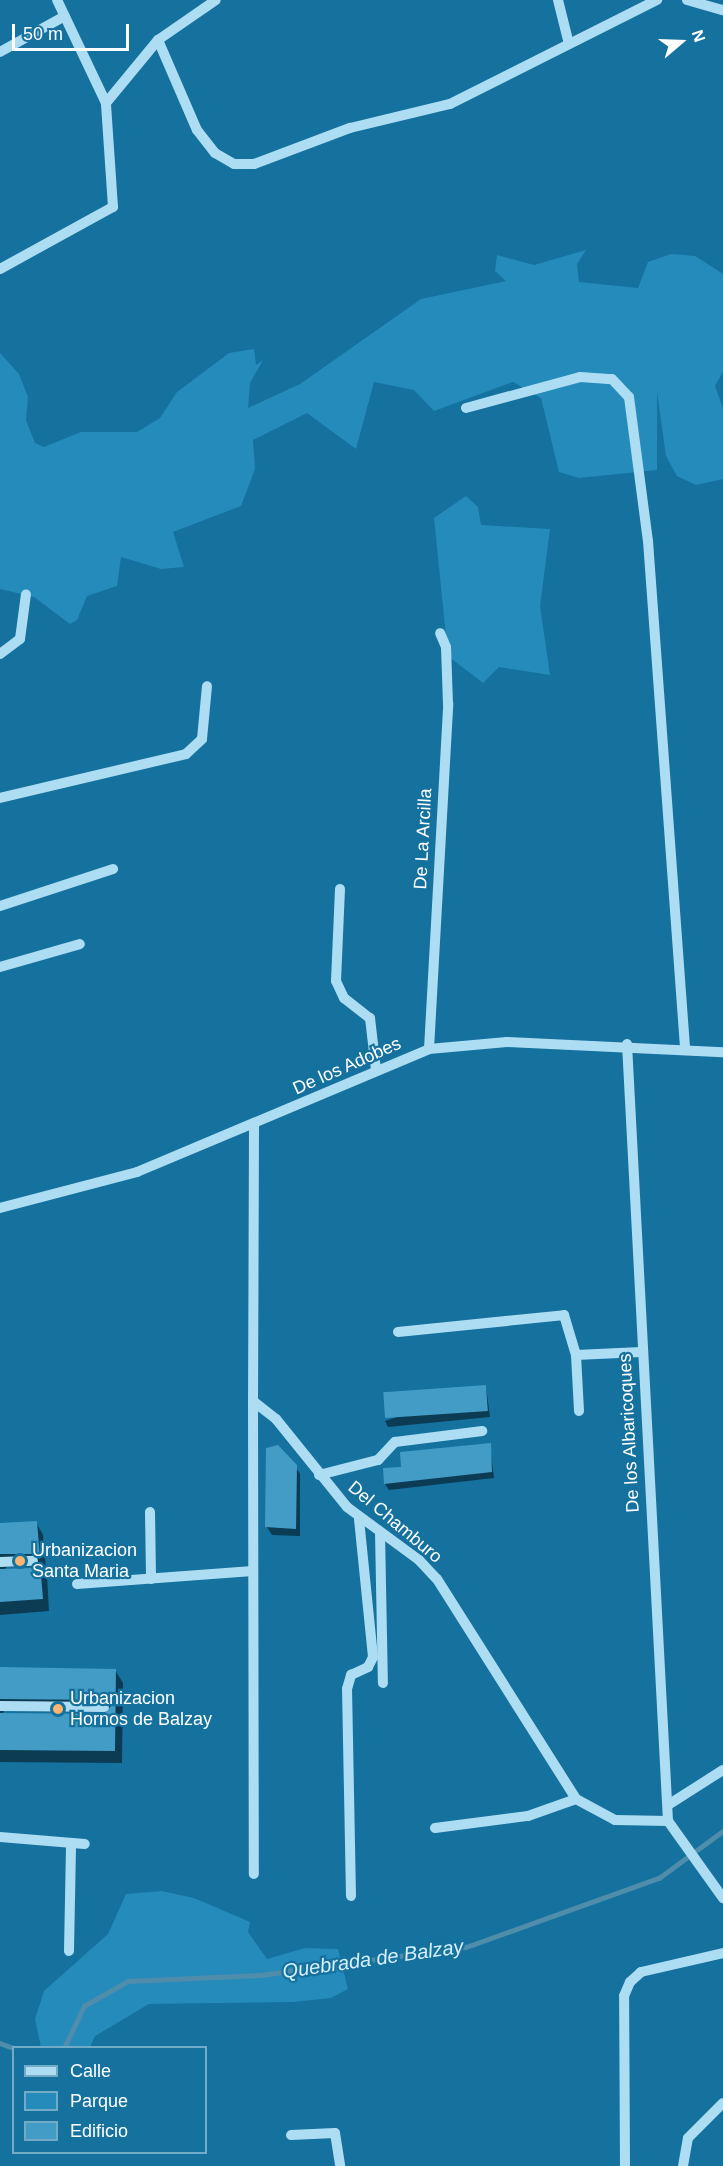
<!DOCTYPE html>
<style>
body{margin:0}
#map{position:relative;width:723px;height:2166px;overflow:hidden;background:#15719e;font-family:Helvetica,sans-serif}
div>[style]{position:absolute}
.green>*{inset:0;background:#248bbb}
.shadow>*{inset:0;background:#0007}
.stream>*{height:4.5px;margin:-2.25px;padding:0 2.25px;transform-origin:2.25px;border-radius:2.25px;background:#4f8dab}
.building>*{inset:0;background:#429cc6;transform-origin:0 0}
.minor>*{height:10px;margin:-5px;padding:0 5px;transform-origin:5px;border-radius:5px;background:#adddf3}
.dots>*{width:16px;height:16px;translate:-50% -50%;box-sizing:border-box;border:3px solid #15719e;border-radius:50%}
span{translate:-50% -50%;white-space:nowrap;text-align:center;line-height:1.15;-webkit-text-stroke:4.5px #15719e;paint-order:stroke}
.street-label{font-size:18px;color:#fff}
.poi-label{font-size:18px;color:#fff}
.left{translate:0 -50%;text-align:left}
.water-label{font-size:20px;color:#d6f0fc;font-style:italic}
.legend{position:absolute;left:12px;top:2046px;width:195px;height:108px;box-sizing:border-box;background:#15719e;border:2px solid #73aac5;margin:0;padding:8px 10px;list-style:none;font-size:18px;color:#fff}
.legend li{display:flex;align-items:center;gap:12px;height:30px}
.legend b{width:30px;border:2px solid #73aac5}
.north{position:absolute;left:651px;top:12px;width:60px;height:60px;-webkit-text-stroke:4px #15719e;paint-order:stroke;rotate:71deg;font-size:16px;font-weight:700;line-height:24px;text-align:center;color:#fff}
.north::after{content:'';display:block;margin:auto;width:21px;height:27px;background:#fff;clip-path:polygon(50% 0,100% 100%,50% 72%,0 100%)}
.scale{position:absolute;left:12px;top:24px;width:117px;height:27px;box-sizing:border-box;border:3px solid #fff;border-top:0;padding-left:8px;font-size:18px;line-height:21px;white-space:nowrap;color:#fff;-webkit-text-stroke:4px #15719e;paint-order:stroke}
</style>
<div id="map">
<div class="green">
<i style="clip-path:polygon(586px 250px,577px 264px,579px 282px,638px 288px,648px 262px,671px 254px,695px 256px,723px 274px,723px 372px,715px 386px,723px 408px,723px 479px,696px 485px,677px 476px,666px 456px,657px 392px,657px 470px,579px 478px,559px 472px,541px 398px,513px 382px,434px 411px,414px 390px,374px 382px,356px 449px,307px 413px,253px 440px,255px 469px,241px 506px,173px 532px,184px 567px,161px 569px,121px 557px,117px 586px,87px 596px,77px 620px,70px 624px,34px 597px,0 589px,0 353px,19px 374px,28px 397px,26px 420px,35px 443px,44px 447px,81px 432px,137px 432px,160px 418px,177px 392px,229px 353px,254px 349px,256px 365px,263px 360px,250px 383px,248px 408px,300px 384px,421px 299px,506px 281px,495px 271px,497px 255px,534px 265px)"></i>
<i style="clip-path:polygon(466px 496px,478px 507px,481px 525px,550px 529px,540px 606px,550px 675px,499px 667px,483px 683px,448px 656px,434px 518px)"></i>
<i style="clip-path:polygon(162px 1891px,194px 1898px,250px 1922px,248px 1932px,267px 1959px,305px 1948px,338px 1949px,348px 1989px,331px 1998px,293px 2002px,149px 2004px,95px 2036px,90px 2047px,41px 2047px,35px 2019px,44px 1991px,108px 1934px,126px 1894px)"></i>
</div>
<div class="shadow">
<i style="clip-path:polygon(486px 1387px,490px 1417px,388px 1427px,385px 1421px)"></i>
<i style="clip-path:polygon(490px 1445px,494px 1478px,389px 1490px,385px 1484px,403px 1468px)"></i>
<i style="clip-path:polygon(295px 1466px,300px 1474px,300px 1536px,272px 1535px,267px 1527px)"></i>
<i style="clip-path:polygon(evenodd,36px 1522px,43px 1535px,46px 1569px,40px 1565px,47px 1576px,49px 1611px,0 1615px,0 1525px,36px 1522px,39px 1566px,34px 1570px,3px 1571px,7px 1567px,39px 1566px)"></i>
<i style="clip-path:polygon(evenodd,0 1669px,115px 1670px,123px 1683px,122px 1763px,0 1762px,0 1669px,4px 1711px,109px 1712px,105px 1716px,2px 1715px,4px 1711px)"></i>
</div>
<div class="stream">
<i style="left:0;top:2043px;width:15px;rotate:20deg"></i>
<i style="left:64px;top:2048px;width:47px;rotate:-64.5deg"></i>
<i style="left:84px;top:2006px;width:51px;rotate:-29.6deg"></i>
<i style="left:128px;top:1981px;width:133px;rotate:-2.6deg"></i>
<i style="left:261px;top:1975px;width:207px;rotate:-7.8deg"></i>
<i style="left:466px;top:1947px;width:205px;rotate:-19.7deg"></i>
<i style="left:659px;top:1878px;width:79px;rotate:-36.3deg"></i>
</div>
<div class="building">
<i style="left:486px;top:1385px;width:26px;height:103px;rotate:86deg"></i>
<i style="clip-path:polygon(491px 1443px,492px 1472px,384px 1484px,383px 1468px,401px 1467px,400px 1452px)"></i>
<i style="clip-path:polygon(278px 1445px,297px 1465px,296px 1529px,265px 1527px,266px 1448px)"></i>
<i style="clip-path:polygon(37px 1521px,40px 1559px,33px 1554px,0 1554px,0 1523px)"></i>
<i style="clip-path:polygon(40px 1562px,43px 1599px,0 1602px,0 1569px,34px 1568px)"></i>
<i style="clip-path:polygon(0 1667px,116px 1669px,115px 1751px,0 1750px,0 1713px,104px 1714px,111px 1706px,104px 1700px,0 1699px)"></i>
</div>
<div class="minor">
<i style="left:558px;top:0;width:45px;rotate:76deg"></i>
<i style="left:687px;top:0;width:37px;rotate:16deg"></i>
<i style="left:158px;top:40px;width:70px;rotate:-34.6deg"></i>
<i style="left:0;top:52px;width:74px;rotate:-29deg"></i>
<i style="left:106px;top:103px;width:82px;rotate:-50.5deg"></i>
<i style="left:158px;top:40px;width:98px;rotate:66.6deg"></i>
<i style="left:197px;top:130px;width:29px;rotate:52deg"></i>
<i style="left:215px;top:153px;width:22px;rotate:30deg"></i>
<i style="left:234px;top:164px;width:20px"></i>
<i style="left:254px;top:164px;width:103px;rotate:-20.6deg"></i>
<i style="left:350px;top:128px;width:103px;rotate:-13.5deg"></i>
<i style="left:450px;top:104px;width:232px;rotate:-26.7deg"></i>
<i style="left:0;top:269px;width:129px;rotate:-28.8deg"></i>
<i style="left:113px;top:207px;width:104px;rotate:-93.9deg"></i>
<i style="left:106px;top:103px;width:114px;rotate:-115.4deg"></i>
<i style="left:466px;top:408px;width:118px;rotate:-15.2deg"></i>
<i style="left:580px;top:377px;width:32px;rotate:4deg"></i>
<i style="left:612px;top:379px;width:25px;rotate:47deg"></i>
<i style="left:629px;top:397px;width:145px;rotate:82.5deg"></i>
<i style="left:648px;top:541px;width:507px;rotate:85.82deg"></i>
<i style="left:0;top:654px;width:25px;rotate:-37deg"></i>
<i style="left:20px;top:639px;width:45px;rotate:-82.4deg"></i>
<i style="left:0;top:798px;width:191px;rotate:-13.3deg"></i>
<i style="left:186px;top:754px;width:22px;rotate:-43deg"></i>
<i style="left:202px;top:739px;width:53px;rotate:-84.6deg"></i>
<i style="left:340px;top:889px;width:92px;rotate:92.5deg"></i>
<i style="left:336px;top:981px;width:19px;rotate:65deg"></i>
<i style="left:344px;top:998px;width:33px;rotate:38deg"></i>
<i style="left:370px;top:1018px;width:52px;rotate:83.4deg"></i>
<i style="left:0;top:906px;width:119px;rotate:-18.1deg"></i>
<i style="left:0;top:967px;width:83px;rotate:-16deg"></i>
<i style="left:627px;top:1044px;width:778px;rotate:86.98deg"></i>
<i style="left:429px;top:1049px;width:346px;rotate:-86.8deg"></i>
<i style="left:448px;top:704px;width:57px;rotate:-92deg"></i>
<i style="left:446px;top:647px;width:15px;rotate:-113deg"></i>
<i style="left:254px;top:1126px;width:275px;rotate:90.2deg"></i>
<i style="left:253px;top:1401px;width:29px;rotate:38deg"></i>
<i style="left:276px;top:1419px;width:113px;rotate:51.1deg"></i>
<i style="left:347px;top:1507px;width:89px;rotate:36.4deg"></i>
<i style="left:419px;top:1560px;width:26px;rotate:47deg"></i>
<i style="left:437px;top:1579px;width:260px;rotate:57.7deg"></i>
<i style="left:576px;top:1799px;width:44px;rotate:28.3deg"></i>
<i style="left:615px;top:1820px;width:53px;rotate:1.1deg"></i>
<i style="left:0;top:1208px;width:142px;rotate:-14.7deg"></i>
<i style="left:137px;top:1172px;width:317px;rotate:-22.8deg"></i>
<i style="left:429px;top:1049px;width:78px;rotate:-5.1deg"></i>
<i style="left:507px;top:1042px;width:216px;rotate:2.7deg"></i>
<i style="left:398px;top:1332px;width:167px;rotate:-5.8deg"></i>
<i style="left:564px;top:1315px;width:42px;rotate:73.3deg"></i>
<i style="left:576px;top:1355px;width:56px;rotate:86.9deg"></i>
<i style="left:576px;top:1355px;width:65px;rotate:-2.6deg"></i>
<i style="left:253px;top:1401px;width:473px;rotate:89.9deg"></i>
<i style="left:319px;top:1475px;width:61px;rotate:-14.3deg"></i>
<i style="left:378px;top:1460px;width:25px;rotate:-47deg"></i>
<i style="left:395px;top:1442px;width:88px;rotate:-7.2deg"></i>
<i style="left:150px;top:1512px;width:67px;rotate:89.1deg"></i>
<i style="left:380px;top:1532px;width:151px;rotate:88.9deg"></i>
<i style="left:0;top:1562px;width:33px;rotate:-2deg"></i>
<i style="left:77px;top:1584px;width:176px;rotate:-4.2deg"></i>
<i style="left:0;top:1706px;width:104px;rotate:0.6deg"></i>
<i style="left:668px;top:1805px;width:65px;rotate:-32.5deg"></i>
<i style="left:668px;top:1821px;width:95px;rotate:54.5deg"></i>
<i style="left:435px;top:1828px;width:94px;rotate:-7.4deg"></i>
<i style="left:528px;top:1816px;width:51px;rotate:-19.5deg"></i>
<i style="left:0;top:1837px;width:85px;rotate:4.7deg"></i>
<i style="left:351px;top:1896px;width:207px;rotate:-91.1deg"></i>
<i style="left:347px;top:1689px;width:15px;rotate:-74deg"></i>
<i style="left:351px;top:1675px;width:19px;rotate:-25deg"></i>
<i style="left:368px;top:1667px;width:11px;rotate:-63deg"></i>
<i style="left:373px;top:1657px;width:139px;rotate:-95.8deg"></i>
<i style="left:69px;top:1951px;width:108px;rotate:-88.9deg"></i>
<i style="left:291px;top:2135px;width:44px;rotate:-2.6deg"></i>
<i style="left:335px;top:2133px;width:33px;rotate:81deg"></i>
<i style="left:625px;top:2166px;width:170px;rotate:-90.3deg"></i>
<i style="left:624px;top:1996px;width:15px;rotate:-67deg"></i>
<i style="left:630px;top:1982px;width:15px;rotate:-42deg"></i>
<i style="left:641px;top:1972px;width:84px;rotate:-13deg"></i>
<i style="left:683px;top:2166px;width:28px;rotate:-80deg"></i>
<i style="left:688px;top:2138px;width:49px;rotate:-45deg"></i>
</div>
<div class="dots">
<i style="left:20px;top:1561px;background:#ffb46f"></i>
<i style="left:58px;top:1709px;background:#ffb46f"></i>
</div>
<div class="street-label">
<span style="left:423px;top:839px;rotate:-87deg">De La Arcilla</span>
<span style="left:347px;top:1066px;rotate:-24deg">De los Adobes</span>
<span style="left:629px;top:1433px;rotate:-93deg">De los Albaricoques</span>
<span style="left:395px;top:1522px;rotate:40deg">Del Chamburo</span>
</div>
<div class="poi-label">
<span class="left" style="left:32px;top:1561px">Urbanizacion<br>Santa Maria</span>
<span class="left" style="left:70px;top:1709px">Urbanizacion<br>Hornos de Balzay</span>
</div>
<div class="water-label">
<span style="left:373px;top:1959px;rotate:-8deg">Quebrada de Balzay</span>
</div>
<ul class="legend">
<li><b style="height:8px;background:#adddf3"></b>Calle</li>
<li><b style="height:16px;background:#248bbb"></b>Parque</li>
<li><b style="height:16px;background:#429cc6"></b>Edificio</li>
</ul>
<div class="north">N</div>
<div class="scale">50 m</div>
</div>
